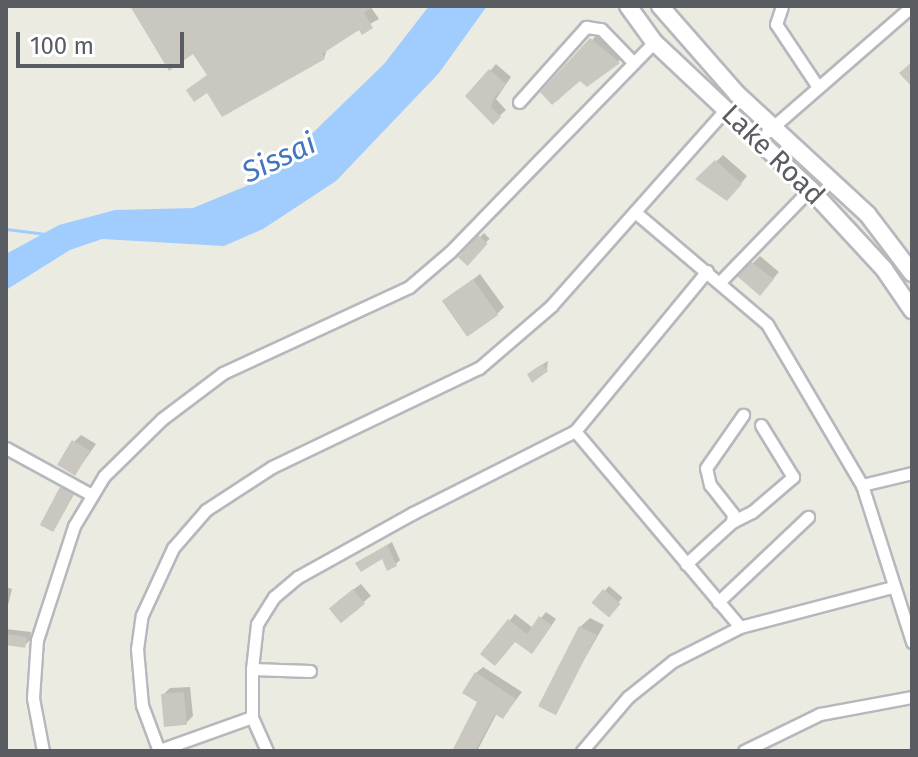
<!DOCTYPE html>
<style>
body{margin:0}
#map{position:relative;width:918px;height:757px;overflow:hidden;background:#ecebe1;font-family:"Fira Sans",sans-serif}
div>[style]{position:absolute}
.water>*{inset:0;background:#a0cdfd}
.shadow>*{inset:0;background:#0003;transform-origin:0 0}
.stream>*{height:3px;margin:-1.5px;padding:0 1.5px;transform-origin:1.5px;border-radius:1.5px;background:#a0cdfd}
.building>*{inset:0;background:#c9c7c0;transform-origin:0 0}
.roads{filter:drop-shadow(2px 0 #b6b8bd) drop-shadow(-2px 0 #b6b8bd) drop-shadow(0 2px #b6b8bd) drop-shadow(0 -2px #b6b8bd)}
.minor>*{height:11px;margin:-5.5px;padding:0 5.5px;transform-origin:5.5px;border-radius:5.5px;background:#fff}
.secondary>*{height:16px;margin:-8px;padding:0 8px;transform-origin:8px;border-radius:8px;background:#fff}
span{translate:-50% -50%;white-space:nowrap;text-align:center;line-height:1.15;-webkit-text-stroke:6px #fff;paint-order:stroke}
.street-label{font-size:28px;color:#595c61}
.water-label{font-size:30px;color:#4376bf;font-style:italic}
.frame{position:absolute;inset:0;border:8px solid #595c61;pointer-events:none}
.scale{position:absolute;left:16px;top:32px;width:168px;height:36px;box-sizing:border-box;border:4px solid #595c61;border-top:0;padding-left:10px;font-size:24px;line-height:28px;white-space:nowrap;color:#595c61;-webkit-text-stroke:6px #fff;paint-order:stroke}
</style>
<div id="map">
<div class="water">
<i style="clip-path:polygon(429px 6px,487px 6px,439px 73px,336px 181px,263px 229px,224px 246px,102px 239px,70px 250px,6px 290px,6px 254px,59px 225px,115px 210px,193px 208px,266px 178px,384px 64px)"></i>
</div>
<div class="shadow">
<i style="clip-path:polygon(136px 6px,370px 6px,379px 19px,328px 47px,324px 58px,223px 115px,209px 74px,194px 51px)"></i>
<i style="clip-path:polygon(597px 35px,623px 57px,607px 72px,580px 78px,557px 101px,543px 91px)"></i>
<i style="clip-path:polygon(496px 64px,511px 77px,496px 99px,506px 110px,493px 122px,468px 96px)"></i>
<i style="clip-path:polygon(723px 155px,747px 176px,734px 192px,698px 179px)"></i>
<i style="left:484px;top:233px;width:8px;height:33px;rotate:45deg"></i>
<i style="clip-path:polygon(760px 256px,779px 272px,766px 287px,740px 276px)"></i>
<i style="clip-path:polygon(480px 274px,504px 307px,497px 314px,452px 296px)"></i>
<i style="clip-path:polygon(548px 361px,547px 369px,533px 370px)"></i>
<i style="clip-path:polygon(81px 435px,96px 444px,75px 474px,74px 442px)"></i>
<i style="clip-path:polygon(68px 482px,78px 487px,54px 530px,61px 488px)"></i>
<i style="clip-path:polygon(392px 542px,400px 560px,396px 564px,388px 568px,382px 556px,357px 563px)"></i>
<i style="clip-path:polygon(361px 584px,371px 596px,341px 620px,338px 601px)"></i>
<i style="left:609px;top:586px;width:18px;height:22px;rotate:41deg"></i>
<i style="clip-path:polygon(6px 587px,12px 589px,6px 613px)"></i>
<i style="clip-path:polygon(546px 612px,556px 619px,538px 645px,515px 640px,483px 654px,515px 614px,533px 628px)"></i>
<i style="clip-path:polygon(590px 618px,604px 625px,554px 712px,580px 627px)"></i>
<i style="clip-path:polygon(6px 629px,31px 632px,30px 640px,25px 645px,6px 643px)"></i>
<i style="clip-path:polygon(483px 667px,522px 692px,503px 717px,497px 713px,477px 751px,454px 751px,480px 702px,476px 673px)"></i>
<i style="clip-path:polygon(190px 687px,193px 716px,186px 723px,163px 695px,170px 688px)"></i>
</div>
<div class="stream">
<i style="left:6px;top:229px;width:40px;rotate:7.1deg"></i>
</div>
<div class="building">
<i style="clip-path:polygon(130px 6px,373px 6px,364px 13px,373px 28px,362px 35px,359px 30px,322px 54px,325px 59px,222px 117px,207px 93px,194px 102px,186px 90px,207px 75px,193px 54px,169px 71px)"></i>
<i style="clip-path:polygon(590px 38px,620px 63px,587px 87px,580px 81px,552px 105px,540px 92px)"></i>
<i style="clip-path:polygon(912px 62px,912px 87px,899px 73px)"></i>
<i style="clip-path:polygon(489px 69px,506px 84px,494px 98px,491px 107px,501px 117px,493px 125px,465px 96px)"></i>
<i style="clip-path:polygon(715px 160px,742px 184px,727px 201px,695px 179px)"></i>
<i style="left:478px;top:235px;width:13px;height:30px;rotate:42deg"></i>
<i style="clip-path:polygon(751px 262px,774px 279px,760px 296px,737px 276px)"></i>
<i style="left:473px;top:279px;width:44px;height:38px;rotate:55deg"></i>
<i style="clip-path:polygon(543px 364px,548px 371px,532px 383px,527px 374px)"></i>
<i style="left:72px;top:440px;width:21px;height:29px;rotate:31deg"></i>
<i style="left:60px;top:487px;width:15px;height:43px;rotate:28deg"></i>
<i style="clip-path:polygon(387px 545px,397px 566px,387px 571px,382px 559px,361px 572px,355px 563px)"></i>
<i style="left:353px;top:589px;width:19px;height:31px;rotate:51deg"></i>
<i style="left:603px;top:589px;width:23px;height:18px;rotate:40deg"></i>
<i style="clip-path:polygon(539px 616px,552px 625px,532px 654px,515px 642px,495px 666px,480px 654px,508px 619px,527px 634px)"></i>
<i style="left:579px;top:626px;width:20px;height:90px;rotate:27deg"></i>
<i style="left:6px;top:634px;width:21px;height:11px;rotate:8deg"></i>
<i style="clip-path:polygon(475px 672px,516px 699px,503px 719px,495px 714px,475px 751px,452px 751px,477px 702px,462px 693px)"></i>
<i style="left:184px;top:692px;width:33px;height:23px;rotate:85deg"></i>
</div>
<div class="roads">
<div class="minor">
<i style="left:782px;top:6px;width:19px;rotate:108deg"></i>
<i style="left:776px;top:24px;width:76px;rotate:56.3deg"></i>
<i style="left:519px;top:102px;width:101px;rotate:-48.2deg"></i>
<i style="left:586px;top:27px;width:15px;rotate:8deg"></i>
<i style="left:601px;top:29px;width:47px;rotate:45.9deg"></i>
<i style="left:767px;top:132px;width:192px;rotate:-41deg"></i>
<i style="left:635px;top:212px;width:173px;rotate:40.3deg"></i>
<i style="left:767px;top:324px;width:187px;rotate:59.5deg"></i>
<i style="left:862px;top:485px;width:165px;rotate:72.3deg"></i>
<i style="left:707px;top:271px;width:207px;rotate:129.5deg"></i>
<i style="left:575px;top:431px;width:256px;rotate:49.9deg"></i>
<i style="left:720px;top:282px;width:129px;rotate:-45.9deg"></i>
<i style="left:6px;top:448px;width:96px;rotate:28.7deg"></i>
<i style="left:862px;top:485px;width:51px;rotate:-13.5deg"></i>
<i style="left:732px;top:522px;width:22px;rotate:-27deg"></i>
<i style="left:752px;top:512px;width:54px;rotate:-40.5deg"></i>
<i style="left:793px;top:477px;width:61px;rotate:-121.6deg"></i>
<i style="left:686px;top:564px;width:62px;rotate:-42.4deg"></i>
<i style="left:732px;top:522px;width:8px;rotate:-83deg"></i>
<i style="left:733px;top:514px;width:37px;rotate:-128deg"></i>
<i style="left:710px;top:485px;width:17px;rotate:-103deg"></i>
<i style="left:706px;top:468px;width:65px;rotate:-55.1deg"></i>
<i style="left:718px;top:602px;width:124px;rotate:-43.4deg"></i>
<i style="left:252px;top:669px;width:58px;rotate:2deg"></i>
<i style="left:43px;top:751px;width:54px;rotate:-100.7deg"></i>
<i style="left:33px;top:698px;width:58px;rotate:-86.1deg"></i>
<i style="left:37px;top:640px;width:120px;rotate:-72deg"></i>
<i style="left:74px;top:526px;width:58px;rotate:-59deg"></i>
<i style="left:104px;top:476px;width:81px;rotate:-44.5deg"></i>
<i style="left:162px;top:419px;width:76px;rotate:-37deg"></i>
<i style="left:223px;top:373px;width:205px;rotate:-24.8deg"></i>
<i style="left:409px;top:287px;width:54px;rotate:-40.5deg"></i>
<i style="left:450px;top:252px;width:293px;rotate:-45.8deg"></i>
<i style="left:157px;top:751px;width:101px;rotate:-19.7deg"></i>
<i style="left:159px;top:751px;width:49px;rotate:-110.3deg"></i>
<i style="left:142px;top:705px;width:56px;rotate:-95.1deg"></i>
<i style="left:137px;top:649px;width:34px;rotate:-82deg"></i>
<i style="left:142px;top:615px;width:74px;rotate:-65.2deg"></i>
<i style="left:173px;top:548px;width:50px;rotate:-49deg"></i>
<i style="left:206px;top:510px;width:79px;rotate:-33.1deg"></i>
<i style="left:272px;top:467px;width:229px;rotate:-25.6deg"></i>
<i style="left:479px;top:368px;width:95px;rotate:-40.7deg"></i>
<i style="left:551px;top:306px;width:265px;rotate:-48.4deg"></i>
<i style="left:267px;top:751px;width:37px;rotate:-114deg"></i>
<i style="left:252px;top:717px;width:48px;rotate:-90deg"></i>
<i style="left:252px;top:669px;width:45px;rotate:-83.7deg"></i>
<i style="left:257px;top:624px;width:32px;rotate:-58deg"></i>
<i style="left:274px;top:597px;width:31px;rotate:-40deg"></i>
<i style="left:298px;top:577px;width:132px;rotate:-29.1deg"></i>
<i style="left:413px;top:513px;width:182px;rotate:-26.8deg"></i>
<i style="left:582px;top:751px;width:71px;rotate:-49.6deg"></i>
<i style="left:628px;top:697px;width:58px;rotate:-38.7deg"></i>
<i style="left:673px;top:661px;width:75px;rotate:-26.9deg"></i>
<i style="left:740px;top:627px;width:157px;rotate:-14.7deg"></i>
<i style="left:744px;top:751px;width:85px;rotate:-26deg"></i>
<i style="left:820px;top:714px;width:94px;rotate:-10.5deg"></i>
</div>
<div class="secondary">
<i style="left:628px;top:6px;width:44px;rotate:54.2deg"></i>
<i style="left:654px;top:42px;width:214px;rotate:43.3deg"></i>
<i style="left:810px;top:189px;width:109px;rotate:47.2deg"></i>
<i style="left:884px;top:269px;width:50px;rotate:55.7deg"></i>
<i style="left:660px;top:6px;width:117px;rotate:48.8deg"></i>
<i style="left:737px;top:94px;width:178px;rotate:42.7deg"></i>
<i style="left:868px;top:215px;width:73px;rotate:52.8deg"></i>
</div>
</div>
<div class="street-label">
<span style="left:773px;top:155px;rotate:44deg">Lake Road</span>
</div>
<div class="water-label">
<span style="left:279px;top:158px;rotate:-25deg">Sissai</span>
</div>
<div class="frame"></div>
<div class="scale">100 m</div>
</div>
